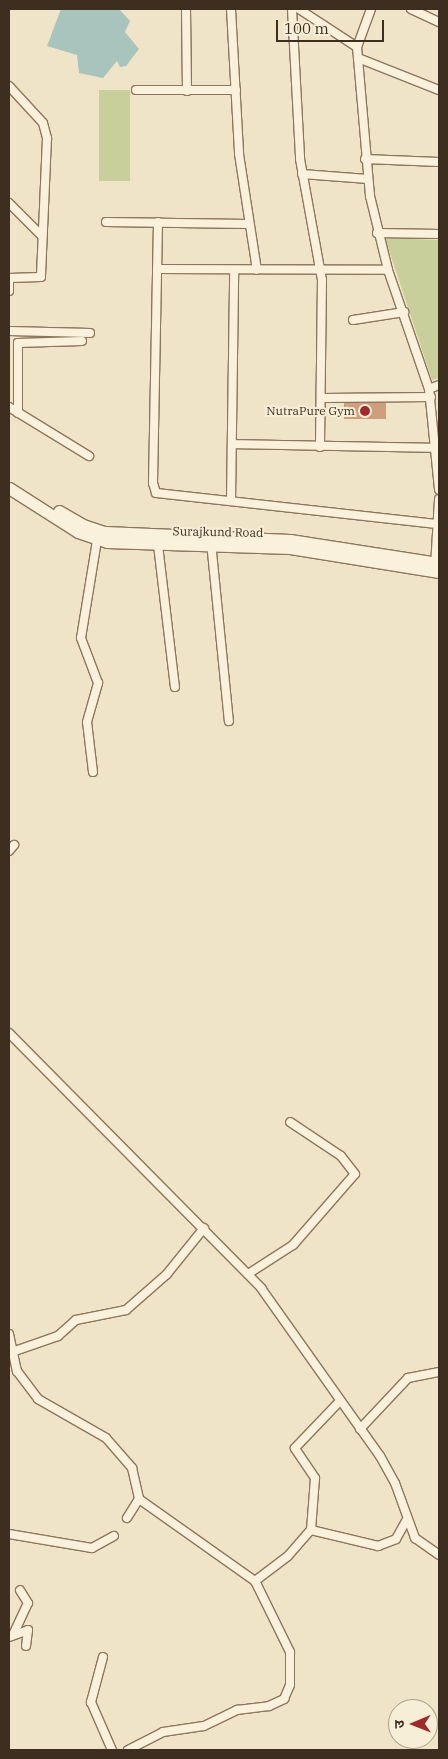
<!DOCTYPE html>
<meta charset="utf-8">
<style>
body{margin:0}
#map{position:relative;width:448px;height:1759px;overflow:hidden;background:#f0e4c8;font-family:"IBM Plex Serif","Noto Sans Devanagari",serif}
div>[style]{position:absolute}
.green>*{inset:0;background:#c9cf9b;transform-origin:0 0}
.water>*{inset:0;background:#a9c4bc}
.building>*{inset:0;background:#cf9f7d;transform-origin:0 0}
.roads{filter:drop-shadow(1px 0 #8d765c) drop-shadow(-1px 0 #8d765c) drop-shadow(0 1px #8d765c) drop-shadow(0 -1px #8d765c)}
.street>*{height:8px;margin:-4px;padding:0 4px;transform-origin:4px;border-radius:4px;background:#faf1dc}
.secondary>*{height:11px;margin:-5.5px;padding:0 5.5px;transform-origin:5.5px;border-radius:5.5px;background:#faf1dc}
.dots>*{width:14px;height:14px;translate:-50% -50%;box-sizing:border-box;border:2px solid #f7eed8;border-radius:50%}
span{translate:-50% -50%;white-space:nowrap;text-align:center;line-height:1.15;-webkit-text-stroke:4px #f7eed8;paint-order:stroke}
.poi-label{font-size:12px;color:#3d2e20}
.right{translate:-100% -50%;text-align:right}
.street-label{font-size:12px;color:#3d2e20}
.frame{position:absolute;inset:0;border:10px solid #3d2e20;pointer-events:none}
.north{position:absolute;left:388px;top:1699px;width:50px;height:50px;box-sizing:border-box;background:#f7eed8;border:1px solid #ada18e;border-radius:50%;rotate:269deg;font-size:14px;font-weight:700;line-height:20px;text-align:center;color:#3d2e20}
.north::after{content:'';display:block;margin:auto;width:18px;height:22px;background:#9e2a2b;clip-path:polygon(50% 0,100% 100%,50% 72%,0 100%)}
.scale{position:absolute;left:276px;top:20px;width:108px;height:22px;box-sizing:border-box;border:2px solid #3d2e20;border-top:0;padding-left:6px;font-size:15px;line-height:18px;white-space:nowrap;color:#3d2e20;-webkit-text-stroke:4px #f7eed8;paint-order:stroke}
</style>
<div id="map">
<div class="green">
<i style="left:99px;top:90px;width:31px;height:91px"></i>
<i style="clip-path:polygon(385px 238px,439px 240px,439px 378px,432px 380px)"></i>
</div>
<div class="water">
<i style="clip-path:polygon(61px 9px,119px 9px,130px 21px,125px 32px,139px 49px,126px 66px,120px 67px,117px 61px,103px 78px,79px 73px,77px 55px,47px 46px)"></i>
</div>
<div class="building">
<i style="left:344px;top:403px;width:42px;height:16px"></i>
</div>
<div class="roads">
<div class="street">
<i style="left:186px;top:9px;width:82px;rotate:89.3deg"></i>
<i style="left:231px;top:9px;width:145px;rotate:86.8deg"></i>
<i style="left:239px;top:154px;width:117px;rotate:81.2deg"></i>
<i style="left:292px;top:9px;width:150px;rotate:86.9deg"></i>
<i style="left:300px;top:159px;width:123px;rotate:79.7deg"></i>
<i style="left:322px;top:280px;width:167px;rotate:90.7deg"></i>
<i style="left:299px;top:9px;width:69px;rotate:33.2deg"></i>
<i style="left:371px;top:9px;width:40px;rotate:110.2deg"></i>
<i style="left:357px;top:47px;width:150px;rotate:85deg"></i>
<i style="left:370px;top:196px;width:76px;rotate:76.3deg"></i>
<i style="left:388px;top:270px;width:126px;rotate:71deg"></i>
<i style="left:429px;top:389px;width:101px;rotate:84.3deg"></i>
<i style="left:411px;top:9px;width:31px;rotate:25deg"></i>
<i style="left:358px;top:58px;width:87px;rotate:21.6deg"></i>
<i style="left:9px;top:86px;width:50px;rotate:47.4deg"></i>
<i style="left:43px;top:123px;width:16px;rotate:75deg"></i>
<i style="left:47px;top:138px;width:139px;rotate:92.5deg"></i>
<i style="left:41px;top:277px;width:32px;rotate:178deg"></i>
<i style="left:136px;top:90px;width:100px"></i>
<i style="left:365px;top:159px;width:74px;rotate:2.3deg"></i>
<i style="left:302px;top:174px;width:66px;rotate:4.3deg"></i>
<i style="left:9px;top:203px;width:47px;rotate:45deg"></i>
<i style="left:106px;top:222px;width:143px;rotate:0.8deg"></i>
<i style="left:158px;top:222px;width:261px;rotate:91.1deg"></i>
<i style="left:153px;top:483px;width:10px;rotate:73deg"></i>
<i style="left:156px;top:493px;width:285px;rotate:6.3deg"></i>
<i style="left:377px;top:233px;width:62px;rotate:0.9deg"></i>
<i style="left:157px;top:269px;width:231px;rotate:0.2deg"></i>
<i style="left:9px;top:291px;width:13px;rotate:-90deg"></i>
<i style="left:353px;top:320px;width:52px;rotate:-8.9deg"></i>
<i style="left:9px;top:331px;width:81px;rotate:1.4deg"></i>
<i style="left:429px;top:389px;width:11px;rotate:-22deg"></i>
<i style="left:323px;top:398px;width:108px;rotate:-0.5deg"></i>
<i style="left:9px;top:407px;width:94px;rotate:31.5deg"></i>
<i style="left:18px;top:413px;width:70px;rotate:-90deg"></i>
<i style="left:18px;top:343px;width:64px;rotate:-1.8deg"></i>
<i style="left:233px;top:444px;width:205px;rotate:1.1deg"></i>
<i style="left:231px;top:500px;width:229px;rotate:-89.2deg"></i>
<i style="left:211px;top:542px;width:180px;rotate:84.3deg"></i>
<i style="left:158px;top:545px;width:143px;rotate:83.2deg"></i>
<i style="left:435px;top:567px;width:68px;rotate:-86.6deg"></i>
<i style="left:93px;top:772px;width:50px;rotate:-96.8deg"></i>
<i style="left:87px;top:722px;width:41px;rotate:-74.2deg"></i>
<i style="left:98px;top:683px;width:48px;rotate:-110.7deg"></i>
<i style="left:81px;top:638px;width:99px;rotate:-80.7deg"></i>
<i style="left:9px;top:851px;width:8px;rotate:-50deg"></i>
<i style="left:9px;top:1033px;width:359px;rotate:45.3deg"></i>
<i style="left:261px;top:1288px;width:206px;rotate:54.7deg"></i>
<i style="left:380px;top:1456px;width:31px;rotate:61deg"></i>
<i style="left:395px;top:1483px;width:59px;rotate:70deg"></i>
<i style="left:415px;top:1538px;width:29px;rotate:35deg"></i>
<i style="left:248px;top:1274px;width:54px;rotate:-32.8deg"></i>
<i style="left:293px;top:1245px;width:94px;rotate:-48.9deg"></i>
<i style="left:355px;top:1174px;width:23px;rotate:-128deg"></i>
<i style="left:341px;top:1156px;width:61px;rotate:-146.3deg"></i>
<i style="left:9px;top:1334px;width:38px;rotate:78deg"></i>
<i style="left:17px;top:1371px;width:35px;rotate:53deg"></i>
<i style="left:38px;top:1399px;width:78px;rotate:29.8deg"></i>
<i style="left:106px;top:1438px;width:40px;rotate:49deg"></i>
<i style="left:132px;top:1468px;width:32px;rotate:77deg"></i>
<i style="left:139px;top:1499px;width:142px;rotate:35.3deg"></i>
<i style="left:12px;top:1352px;width:49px;rotate:-19.2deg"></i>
<i style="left:58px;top:1336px;width:24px;rotate:-42deg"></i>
<i style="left:76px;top:1320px;width:51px;rotate:-11.3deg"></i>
<i style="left:126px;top:1310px;width:55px;rotate:-41.3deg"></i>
<i style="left:167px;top:1274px;width:59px;rotate:-51.2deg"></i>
<i style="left:360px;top:1429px;width:70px;rotate:-46.7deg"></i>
<i style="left:408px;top:1378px;width:32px;rotate:-11deg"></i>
<i style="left:127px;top:1518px;width:22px;rotate:-58deg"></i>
<i style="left:311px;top:1530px;width:69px;rotate:13.4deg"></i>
<i style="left:378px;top:1546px;width:19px;rotate:-21deg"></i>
<i style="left:396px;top:1539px;width:21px;rotate:-61deg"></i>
<i style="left:9px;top:1534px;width:84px;rotate:9.6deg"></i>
<i style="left:92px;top:1548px;width:25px;rotate:-29deg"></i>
<i style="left:13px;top:1635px;width:35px;rotate:-65deg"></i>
<i style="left:28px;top:1603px;width:15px;rotate:-122deg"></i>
<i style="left:9px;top:1637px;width:20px;rotate:-20deg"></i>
<i style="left:28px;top:1630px;width:16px;rotate:97deg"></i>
<i style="left:103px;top:1657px;width:47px;rotate:104.9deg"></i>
<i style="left:91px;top:1702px;width:52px;rotate:66.4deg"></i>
<i style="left:128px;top:1750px;width:39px;rotate:-27deg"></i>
<i style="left:163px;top:1732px;width:41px;rotate:-8.3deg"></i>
<i style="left:204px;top:1726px;width:37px;rotate:-26deg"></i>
<i style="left:237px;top:1710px;width:32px;rotate:-7deg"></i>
<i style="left:269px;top:1706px;width:17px;rotate:-25deg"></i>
<i style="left:284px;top:1699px;width:15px;rotate:-67deg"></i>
<i style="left:290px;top:1685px;width:33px;rotate:-90deg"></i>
<i style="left:290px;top:1652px;width:79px;rotate:-116.2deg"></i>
<i style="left:255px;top:1581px;width:41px;rotate:-37.1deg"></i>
<i style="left:288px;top:1556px;width:35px;rotate:-49deg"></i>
<i style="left:311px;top:1530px;width:52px;rotate:-85.6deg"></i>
<i style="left:315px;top:1478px;width:36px;rotate:-124deg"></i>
<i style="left:295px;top:1448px;width:64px;rotate:-46.3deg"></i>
</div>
<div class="secondary">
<i style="left:9px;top:488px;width:82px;rotate:32.5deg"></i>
<i style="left:78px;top:532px;width:31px;rotate:19deg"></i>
<i style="left:107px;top:542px;width:183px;rotate:1.9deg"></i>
<i style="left:290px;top:548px;width:151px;rotate:9.2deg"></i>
<i style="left:59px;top:511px;width:28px;rotate:30deg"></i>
<i style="left:83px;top:525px;width:23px;rotate:18deg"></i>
<i style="left:105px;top:532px;width:185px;rotate:2.5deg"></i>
<i style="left:290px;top:540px;width:151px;rotate:8.8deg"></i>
</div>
</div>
<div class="dots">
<i style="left:365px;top:411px;background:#9e2a2b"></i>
</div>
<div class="poi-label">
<span class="right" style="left:355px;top:411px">NutraPure Gym</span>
</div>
<div class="street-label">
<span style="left:218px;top:532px;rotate:1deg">Surajkund Road</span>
</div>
<div class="frame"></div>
<div class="north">उ</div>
<div class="scale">100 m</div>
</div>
